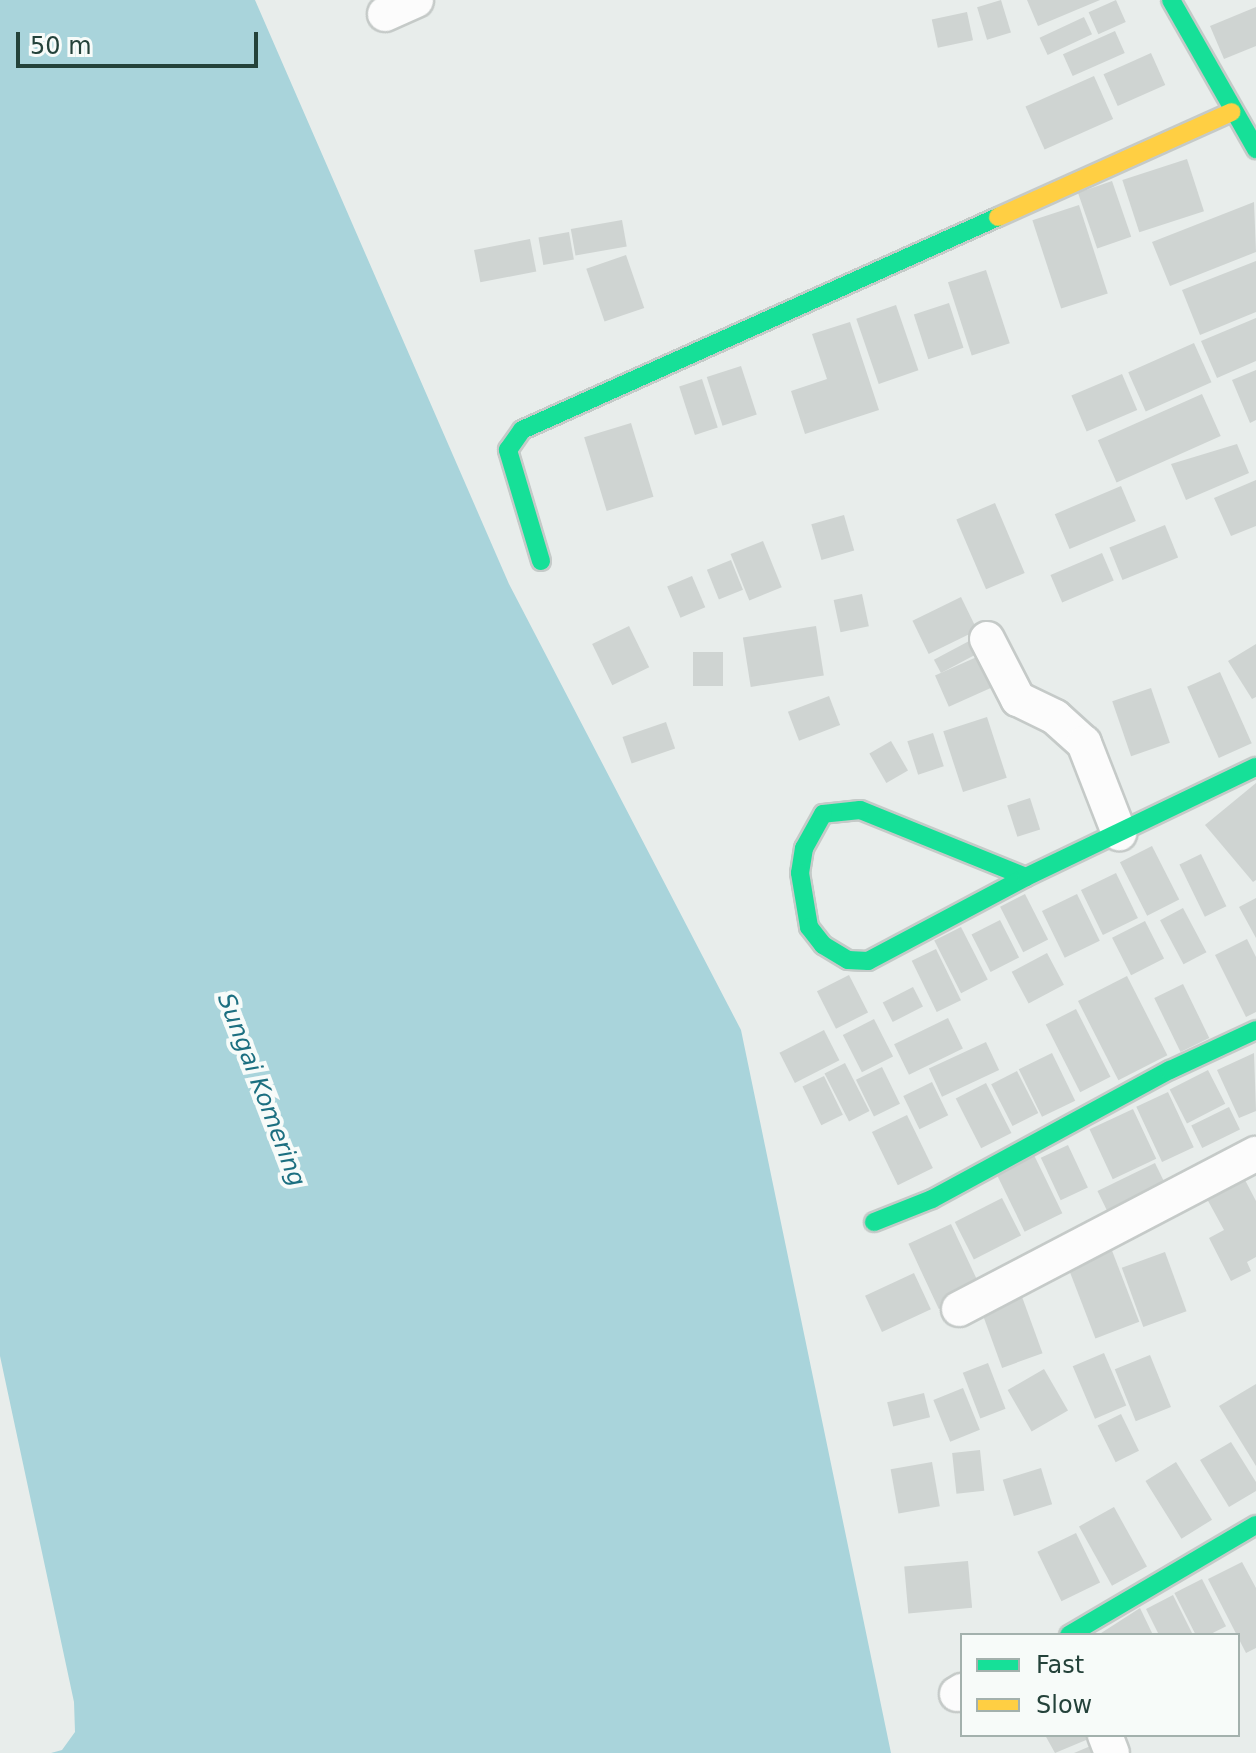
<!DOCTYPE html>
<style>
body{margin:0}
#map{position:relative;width:1256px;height:1753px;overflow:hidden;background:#e8edeb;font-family:"DejaVu Sans",sans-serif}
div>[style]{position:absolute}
.water>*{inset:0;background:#a9d4db}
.building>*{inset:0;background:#cfd4d2;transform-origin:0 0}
.roads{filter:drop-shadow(2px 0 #c5cac8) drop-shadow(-2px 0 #c5cac8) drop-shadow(0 2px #c5cac8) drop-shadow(0 -2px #c5cac8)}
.street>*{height:34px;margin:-17px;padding:0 17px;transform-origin:17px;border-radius:17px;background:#fcfcfc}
.fast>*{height:18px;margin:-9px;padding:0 9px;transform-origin:9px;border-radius:9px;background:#16e098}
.slow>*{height:18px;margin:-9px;padding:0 9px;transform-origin:9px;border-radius:9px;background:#ffcf43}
span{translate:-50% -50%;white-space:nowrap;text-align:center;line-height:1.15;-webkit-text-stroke:8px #f7fbf9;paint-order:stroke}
.water-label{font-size:24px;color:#1c6f80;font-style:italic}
.legend{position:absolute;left:960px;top:1633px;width:280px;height:104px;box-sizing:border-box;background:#f7fbf9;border:2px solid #a3b1ad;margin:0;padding:10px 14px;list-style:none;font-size:24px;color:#24423a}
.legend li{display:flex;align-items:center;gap:16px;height:40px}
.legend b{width:40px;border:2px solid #a3b1ad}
.scale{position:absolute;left:16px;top:32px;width:242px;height:36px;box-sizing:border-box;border:4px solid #24423a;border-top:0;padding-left:10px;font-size:24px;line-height:28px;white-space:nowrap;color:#24423a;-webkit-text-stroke:6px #f7fbf9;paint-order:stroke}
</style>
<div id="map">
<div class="water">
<i style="clip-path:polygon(0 0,255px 0,509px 584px,741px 1030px,891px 1753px,51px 1753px,62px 1750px,75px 1732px,74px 1702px,0 1356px)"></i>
</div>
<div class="building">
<i style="left:1001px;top:0;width:34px;height:25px;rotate:73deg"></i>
<i style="clip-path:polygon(1027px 0,1100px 0,1038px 26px)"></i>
<i style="left:1116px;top:0;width:24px;height:30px;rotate:66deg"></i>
<i style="clip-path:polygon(1256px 7px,1256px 46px,1224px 59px,1210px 26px)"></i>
<i style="left:967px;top:12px;width:29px;height:36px;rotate:78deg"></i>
<i style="left:1084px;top:17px;width:19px;height:49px;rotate:65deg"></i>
<i style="left:1115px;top:31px;width:24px;height:57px;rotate:66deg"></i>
<i style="left:1151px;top:53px;width:35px;height:52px;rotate:66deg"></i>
<i style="left:1094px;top:76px;width:47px;height:75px;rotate:66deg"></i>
<i style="left:1187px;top:159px;width:55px;height:68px;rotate:72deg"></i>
<i style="left:1112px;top:181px;width:59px;height:36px;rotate:71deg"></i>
<i style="clip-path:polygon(1254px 202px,1256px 252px,1170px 286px,1152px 242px)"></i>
<i style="left:1079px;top:205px;width:93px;height:49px;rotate:72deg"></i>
<i style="left:622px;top:220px;width:27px;height:52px;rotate:80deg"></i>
<i style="left:569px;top:232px;width:28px;height:31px;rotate:80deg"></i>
<i style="left:530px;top:239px;width:33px;height:57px;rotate:79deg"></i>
<i style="left:626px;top:255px;width:56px;height:42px;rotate:71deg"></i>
<i style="clip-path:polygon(1256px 261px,1256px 312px,1200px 335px,1182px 290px)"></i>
<i style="left:986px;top:270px;width:77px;height:40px;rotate:72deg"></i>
<i style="left:949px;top:303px;width:47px;height:37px;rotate:72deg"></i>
<i style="left:896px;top:305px;width:69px;height:42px;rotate:71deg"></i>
<i style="clip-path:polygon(1256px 318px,1256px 361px,1217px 378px,1201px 341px)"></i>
<i style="clip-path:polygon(850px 322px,879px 410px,805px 434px,791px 391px,827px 379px,812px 334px)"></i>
<i style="left:1194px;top:343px;width:43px;height:72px;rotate:66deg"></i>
<i style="left:741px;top:366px;width:51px;height:36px;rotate:72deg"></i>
<i style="clip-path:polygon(1256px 370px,1256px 420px,1250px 423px,1232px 380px)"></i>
<i style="left:1122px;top:374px;width:39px;height:55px;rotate:67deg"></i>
<i style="left:702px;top:379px;width:51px;height:24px;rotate:72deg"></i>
<i style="left:1202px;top:394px;width:46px;height:114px;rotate:66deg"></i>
<i style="left:631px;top:423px;width:77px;height:49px;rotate:73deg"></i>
<i style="clip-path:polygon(1237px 444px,1249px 473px,1186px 500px,1171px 464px)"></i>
<i style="clip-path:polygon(1256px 480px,1256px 526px,1231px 536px,1214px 498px)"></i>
<i style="left:1121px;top:486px;width:38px;height:72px;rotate:67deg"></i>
<i style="left:995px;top:503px;width:76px;height:42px;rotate:67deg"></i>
<i style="left:844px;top:515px;width:37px;height:34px;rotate:74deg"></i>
<i style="left:1165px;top:525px;width:35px;height:60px;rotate:68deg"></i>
<i style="left:763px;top:541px;width:50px;height:35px;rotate:68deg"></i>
<i style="left:1102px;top:553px;width:30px;height:56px;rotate:67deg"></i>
<i style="left:731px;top:560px;width:32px;height:26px;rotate:68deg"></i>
<i style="left:692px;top:576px;width:34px;height:27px;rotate:67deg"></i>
<i style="left:862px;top:594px;width:33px;height:29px;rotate:78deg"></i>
<i style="left:961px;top:597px;width:37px;height:54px;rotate:64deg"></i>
<i style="left:629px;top:626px;width:46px;height:41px;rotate:64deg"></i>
<i style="left:816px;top:626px;width:50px;height:74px;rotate:81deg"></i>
<i style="left:971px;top:640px;width:15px;height:42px;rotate:62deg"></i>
<i style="clip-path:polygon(1256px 644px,1256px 697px,1252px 699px,1228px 661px)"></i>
<i style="left:693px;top:652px;width:30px;height:34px"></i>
<i style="left:988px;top:652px;width:34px;height:58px;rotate:66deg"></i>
<i style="left:1220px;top:672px;width:78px;height:36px;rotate:66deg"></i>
<i style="left:1151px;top:688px;width:58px;height:41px;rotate:71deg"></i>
<i style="left:829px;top:696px;width:31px;height:44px;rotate:69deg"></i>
<i style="left:987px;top:717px;width:64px;height:46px;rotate:72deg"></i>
<i style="left:666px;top:722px;width:28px;height:46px;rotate:71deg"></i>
<i style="left:933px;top:733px;width:35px;height:27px;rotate:72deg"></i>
<i style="left:891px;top:741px;width:34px;height:25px;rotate:60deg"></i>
<i style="clip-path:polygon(1256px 783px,1256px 880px,1253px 882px,1205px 825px)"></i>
<i style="left:1030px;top:798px;width:33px;height:24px;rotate:72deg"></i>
<i style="left:1152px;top:846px;width:60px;height:36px;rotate:63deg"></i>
<i style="left:1201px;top:854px;width:58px;height:24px;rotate:64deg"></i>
<i style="left:1116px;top:873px;width:50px;height:39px;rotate:64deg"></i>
<i style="left:1025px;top:894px;width:51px;height:28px;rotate:63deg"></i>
<i style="left:1077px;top:894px;width:52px;height:39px;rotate:64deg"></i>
<i style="clip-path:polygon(1256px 898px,1256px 938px,1239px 907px)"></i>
<i style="left:1183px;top:908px;width:50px;height:26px;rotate:62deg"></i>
<i style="left:1000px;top:920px;width:42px;height:32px;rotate:63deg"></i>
<i style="left:1145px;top:921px;width:42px;height:37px;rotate:63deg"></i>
<i style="left:961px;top:927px;width:59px;height:30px;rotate:63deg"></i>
<i style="clip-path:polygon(1247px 939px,1256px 957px,1256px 1012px,1246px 1017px,1215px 955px)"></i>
<i style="left:936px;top:949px;width:57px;height:27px;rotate:64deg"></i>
<i style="left:1047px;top:953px;width:36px;height:40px;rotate:62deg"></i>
<i style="left:849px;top:975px;width:42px;height:36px;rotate:63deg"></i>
<i style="left:1127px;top:976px;width:89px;height:55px;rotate:63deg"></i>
<i style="left:1183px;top:984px;width:60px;height:32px;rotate:64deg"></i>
<i style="left:913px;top:987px;width:22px;height:34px;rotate:63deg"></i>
<i style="left:1076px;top:1009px;width:76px;height:34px;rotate:63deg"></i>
<i style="left:948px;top:1018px;width:34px;height:60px;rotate:64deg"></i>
<i style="left:874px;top:1019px;width:42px;height:35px;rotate:63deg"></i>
<i style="left:824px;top:1030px;width:34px;height:50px;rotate:63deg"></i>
<i style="left:986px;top:1042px;width:31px;height:63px;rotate:65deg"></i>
<i style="left:1052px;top:1053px;width:53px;height:37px;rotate:64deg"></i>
<i style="clip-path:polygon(1254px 1053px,1256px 1111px,1239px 1118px,1217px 1070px)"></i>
<i style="left:845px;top:1063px;width:54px;height:23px;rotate:63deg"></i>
<i style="left:882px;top:1067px;width:41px;height:29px;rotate:64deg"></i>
<i style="left:1208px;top:1070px;width:38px;height:43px;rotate:63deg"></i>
<i style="left:1017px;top:1071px;width:47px;height:29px;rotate:63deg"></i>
<i style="left:824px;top:1076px;width:43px;height:24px;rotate:64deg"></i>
<i style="left:932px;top:1082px;width:37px;height:32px;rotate:64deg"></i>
<i style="left:986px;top:1083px;width:56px;height:34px;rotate:63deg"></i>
<i style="left:1168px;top:1092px;width:61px;height:35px;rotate:65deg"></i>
<i style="left:1229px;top:1107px;width:25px;height:42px;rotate:64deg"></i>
<i style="left:1133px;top:1109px;width:55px;height:48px;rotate:65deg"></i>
<i style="left:907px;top:1115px;width:59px;height:39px;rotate:64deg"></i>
<i style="left:1068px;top:1145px;width:47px;height:30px;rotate:65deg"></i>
<i style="left:1033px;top:1153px;width:67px;height:42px;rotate:64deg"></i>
<i style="left:1155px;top:1163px;width:32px;height:64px;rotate:64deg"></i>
<i style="clip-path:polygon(1245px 1180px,1256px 1201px,1256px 1257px,1247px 1262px,1251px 1271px,1231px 1281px,1209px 1238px,1224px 1230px,1207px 1199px)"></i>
<i style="left:1002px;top:1198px;width:42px;height:53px;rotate:63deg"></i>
<i style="left:951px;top:1224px;width:72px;height:47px;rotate:65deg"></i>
<i style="left:1111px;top:1248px;width:79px;height:47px;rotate:69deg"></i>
<i style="left:1165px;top:1252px;width:63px;height:46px;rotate:70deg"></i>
<i style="left:914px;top:1273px;width:40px;height:54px;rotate:65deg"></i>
<i style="left:1021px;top:1294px;width:63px;height:43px;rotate:70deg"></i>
<i style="left:1104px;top:1353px;width:57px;height:34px;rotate:67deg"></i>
<i style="left:1150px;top:1355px;width:56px;height:38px;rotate:68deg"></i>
<i style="left:988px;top:1363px;width:49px;height:27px;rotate:69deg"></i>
<i style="left:1044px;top:1369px;width:48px;height:42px;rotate:60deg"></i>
<i style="clip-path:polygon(1256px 1384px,1256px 1466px,1219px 1406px)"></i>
<i style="left:963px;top:1388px;width:45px;height:32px;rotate:68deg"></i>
<i style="left:924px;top:1393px;width:25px;height:38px;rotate:76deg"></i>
<i style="left:1121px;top:1414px;width:41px;height:26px;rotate:64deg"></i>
<i style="clip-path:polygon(1231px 1442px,1256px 1482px,1256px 1491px,1229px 1507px,1200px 1460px)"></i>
<i style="left:980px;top:1450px;width:41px;height:28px;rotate:84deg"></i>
<i style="left:932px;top:1462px;width:45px;height:42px;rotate:80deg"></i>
<i style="left:1176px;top:1462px;width:68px;height:36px;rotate:58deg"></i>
<i style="left:1041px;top:1468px;width:38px;height:40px;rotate:73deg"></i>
<i style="left:1114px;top:1507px;width:68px;height:40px;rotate:61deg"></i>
<i style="left:1076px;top:1533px;width:55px;height:43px;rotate:64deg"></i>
<i style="left:968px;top:1561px;width:47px;height:64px;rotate:85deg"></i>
<i style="clip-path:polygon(1242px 1562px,1256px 1588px,1256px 1648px,1246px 1653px,1208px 1579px)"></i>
<i style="left:1202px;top:1579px;width:53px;height:31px;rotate:63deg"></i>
<i style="clip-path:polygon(1173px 1595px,1193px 1635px,1159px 1635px,1146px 1609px)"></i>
<i style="clip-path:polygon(1140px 1608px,1153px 1635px,1098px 1635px)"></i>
<i style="clip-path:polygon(1045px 1735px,1098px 1735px,1055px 1753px)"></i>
<i style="clip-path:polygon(1100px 1742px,1105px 1753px,1074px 1753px)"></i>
</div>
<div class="roads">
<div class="street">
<i style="left:385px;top:14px;width:34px;rotate:-24deg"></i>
<i style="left:987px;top:639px;width:68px;rotate:62.7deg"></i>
<i style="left:1018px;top:699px;width:41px;rotate:25.9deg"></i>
<i style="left:1055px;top:717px;width:39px;rotate:42deg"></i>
<i style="left:1084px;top:743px;width:97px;rotate:68.7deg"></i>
<i style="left:959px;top:1309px;width:335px;rotate:-27.6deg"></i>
<i style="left:957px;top:1694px;width:6px;rotate:-31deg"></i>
<i style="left:1105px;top:1735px;width:19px;rotate:69deg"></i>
</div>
<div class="fast">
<i style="left:1171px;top:0;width:172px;rotate:60.3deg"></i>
<i style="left:541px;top:561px;width:116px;rotate:-106.6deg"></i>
<i style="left:508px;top:450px;width:24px;rotate:-55deg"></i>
<i style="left:522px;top:430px;width:521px;rotate:-24.11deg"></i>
<i style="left:1026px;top:877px;width:179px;rotate:-158deg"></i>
<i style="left:860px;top:810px;width:37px;rotate:174deg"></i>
<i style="left:823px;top:814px;width:39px;rotate:119deg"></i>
<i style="left:804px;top:848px;width:25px;rotate:99deg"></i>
<i style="left:800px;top:873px;width:55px;rotate:80.5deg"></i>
<i style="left:809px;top:927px;width:23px;rotate:52deg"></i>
<i style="left:823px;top:945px;width:29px;rotate:31deg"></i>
<i style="left:848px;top:960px;width:20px;rotate:3deg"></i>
<i style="left:868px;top:961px;width:179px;rotate:-28deg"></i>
<i style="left:1026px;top:877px;width:255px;rotate:-25.6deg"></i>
<i style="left:874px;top:1222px;width:62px;rotate:-21.6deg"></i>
<i style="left:932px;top:1199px;width:271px;rotate:-28.5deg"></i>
<i style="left:1170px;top:1070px;width:95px;rotate:-24.9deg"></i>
<i style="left:1069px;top:1635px;width:217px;rotate:-30.5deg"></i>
</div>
<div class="slow">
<i style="left:998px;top:217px;width:256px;rotate:-24.2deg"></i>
</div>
</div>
<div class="water-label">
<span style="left:261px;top:1090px;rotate:69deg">Sungai Komering</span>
</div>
<ul class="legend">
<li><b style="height:10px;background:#16e098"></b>Fast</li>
<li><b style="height:10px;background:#ffcf43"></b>Slow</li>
</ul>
<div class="scale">50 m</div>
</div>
